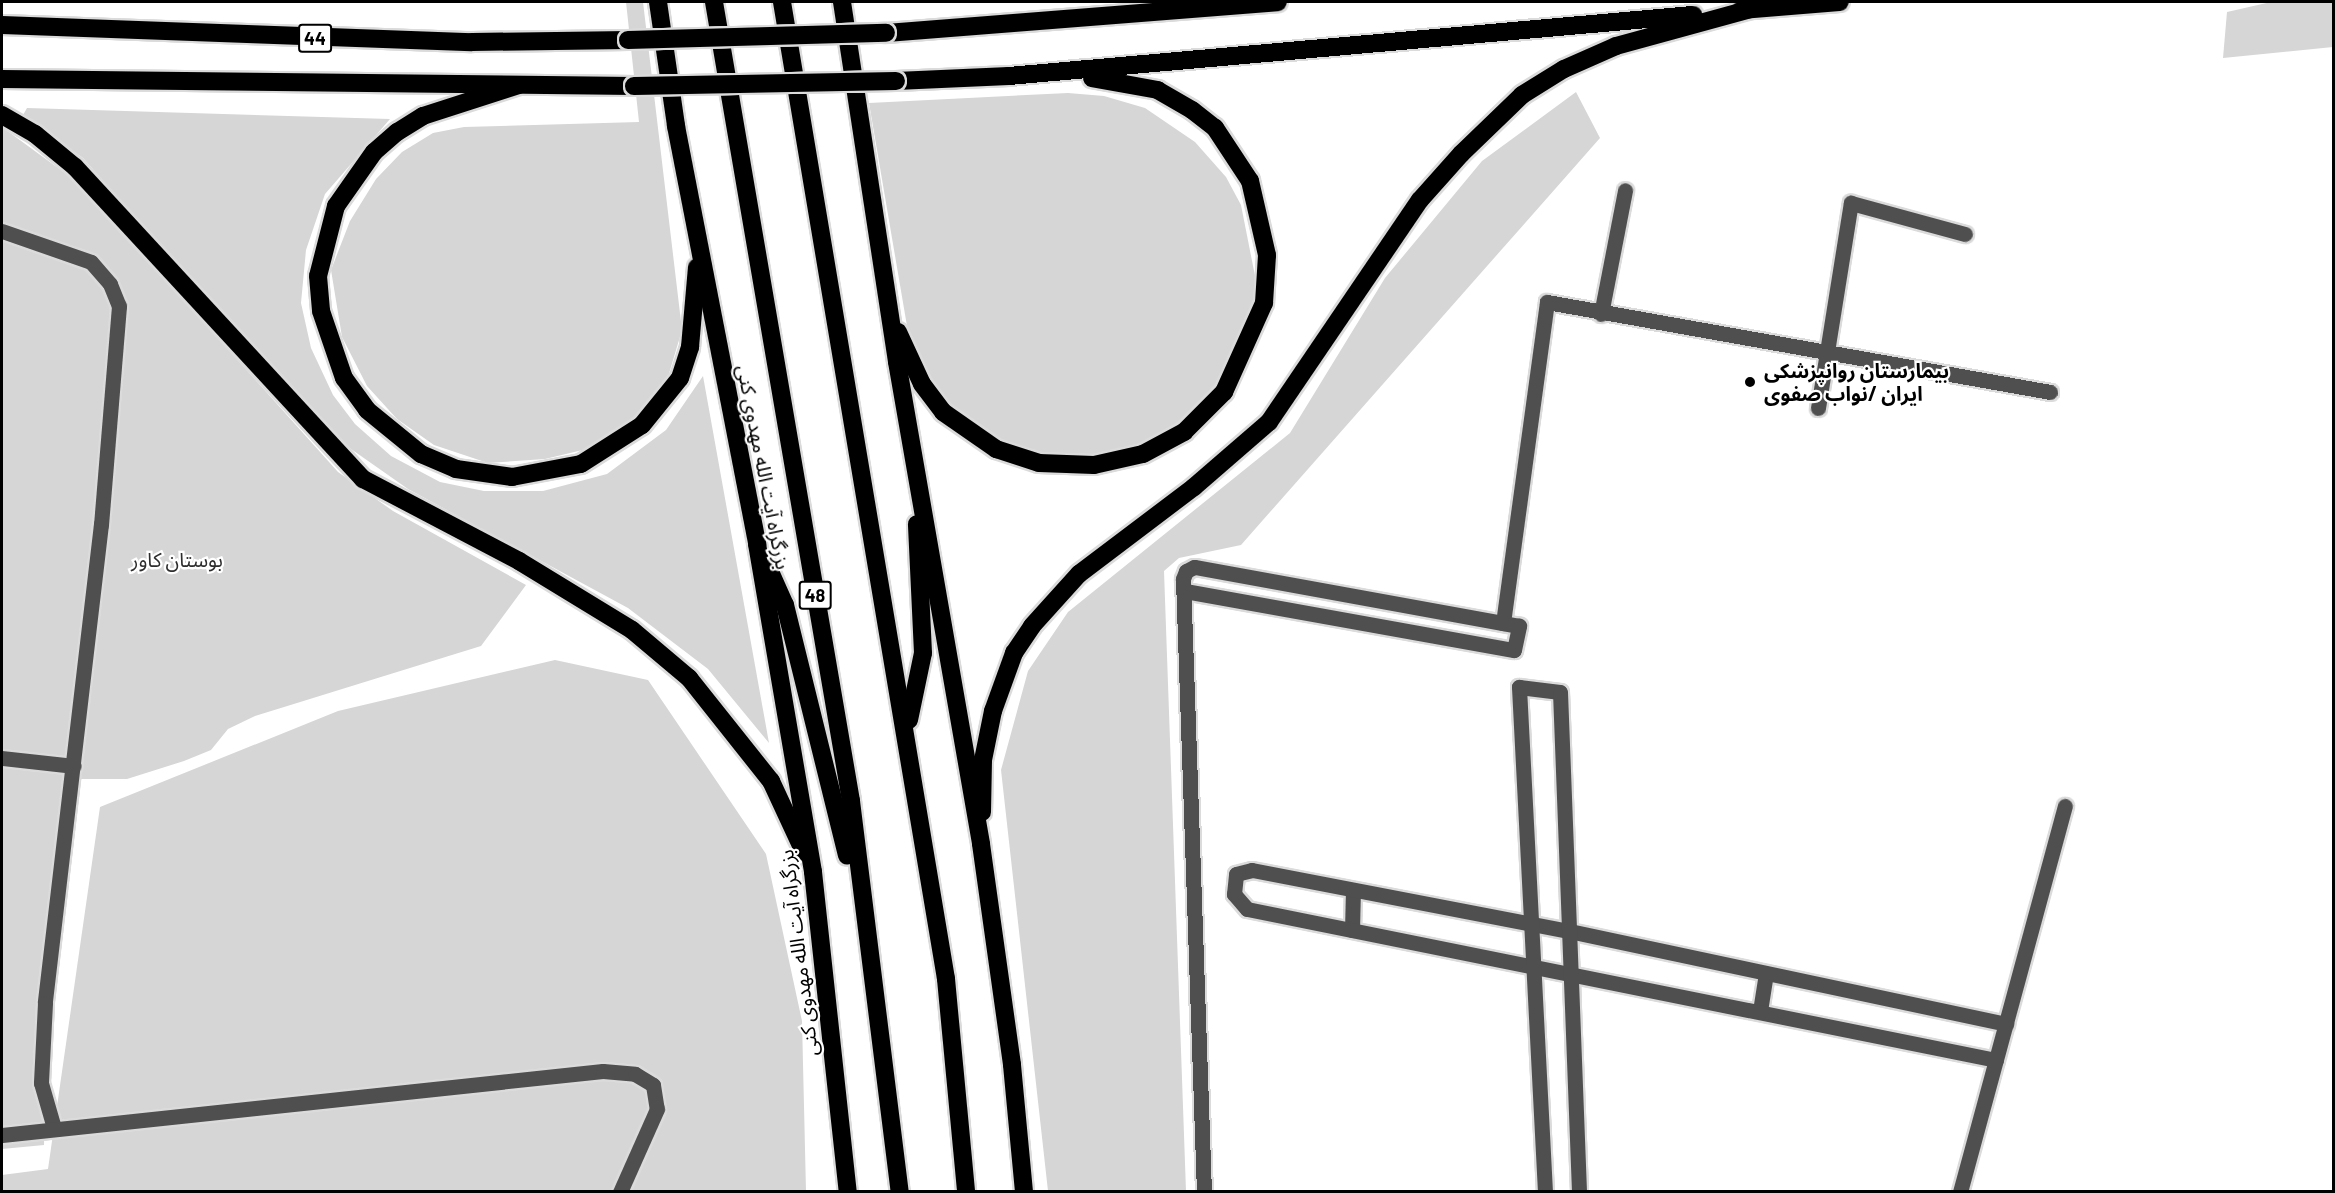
<!DOCTYPE html>
<meta charset="utf-8">
<style>
body{margin:0}
#map{position:relative;width:2335px;height:1193px;overflow:hidden;background:#fff;font-family:Barlow,"Noto Sans Arabic",sans-serif}
div>[style]{position:absolute}
.green>*{inset:0;background:#d6d6d6}
.roads{filter:drop-shadow(2px 0 #dbdbdb) drop-shadow(-2px 0 #dbdbdb) drop-shadow(0 2px #dbdbdb) drop-shadow(0 -2px #dbdbdb)}
.minor>*{height:15px;margin:-7.5px;padding:0 7.5px;transform-origin:7.5px;border-radius:7.5px;background:#4f4f4f}
.highway>*{height:18px;margin:-9px;padding:0 9px;transform-origin:9px;border-radius:9px;background:#000}
.bridges{filter:drop-shadow(2px 0 #dbdbdb) drop-shadow(-2px 0 #dbdbdb) drop-shadow(0 2px #dbdbdb) drop-shadow(0 -2px #dbdbdb)}
.highway-bridge>*{height:18px;margin:-9px;padding:0 9px;transform-origin:9px;border-radius:9px;background:#000}
.dots>*{width:16px;height:16px;translate:-50% -50%;box-sizing:border-box;border:3px solid #fff;border-radius:50%}
span{translate:-50% -50%;white-space:nowrap;text-align:center;line-height:1.15;-webkit-text-stroke:4.5px #fff;paint-order:stroke}
.shield-label span{padding:2px 4px;background:#fff;border:2px solid;border-radius:4px;-webkit-text-stroke-width:0}
.shield-label{font-size:18px;color:#000;font-weight:700}
.poi-label{font-size:20px;color:#000;font-weight:700}
.left{translate:0 -50%;text-align:left}
.street-label{font-size:20px;color:#000}
.park-label{font-size:20px;color:#2d2d2d}
.frame{position:absolute;inset:0;border:3px solid #000;pointer-events:none}
</style>
<div id="map">
<div class="green">
<i style="clip-path:polygon(626px 2px,643px 2px,682px 330px,668px 377px,636px 416px,591px 448px,545px 459px,488px 463px,434px 445px,397px 419px,367px 386px,342px 337px,331px 270px,350px 221px,376px 179px,402px 152px,433px 133px,464px 127px,639px 122px)"></i>
<i style="clip-path:polygon(2271px 2px,2333px 2px,2333px 47px,2223px 58px,2227px 12px)"></i>
<i style="clip-path:polygon(1576px 92px,1600px 138px,1241px 545px,1179px 558px,1164px 571px,1186px 1191px,1048px 1191px,1001px 770px,1028px 671px,1068px 612px,1290px 433px,1385px 278px,1482px 161px)"></i>
<i style="clip-path:polygon(1068px 93px,1104px 96px,1145px 108px,1195px 142px,1226px 177px,1241px 205px,1255px 276px,1253px 308px,1228px 374px,1191px 418px,1131px 452px,1062px 461px,1011px 449px,960px 419px,922px 371px,907px 326px,869px 103px)"></i>
<i style="clip-path:polygon(27px 108px,390px 119px,325px 194px,306px 250px,301px 303px,311px 348px,333px 395px,355px 424px,391px 456px,440px 482px,484px 491px,543px 491px,607px 474px,666px 430px,703px 376px,769px 743px,708px 669px,628px 608px,408px 489px,351px 449px,235px 331px,83px 158px,23px 115px)"></i>
<i style="clip-path:polygon(2px 127px,80px 184px,338px 472px,393px 511px,526px 585px,481px 646px,255px 716px,228px 729px,211px 750px,184px 761px,127px 779px,80px 779px,46px 1064px,44px 1145px,2px 1149px)"></i>
<i style="clip-path:polygon(555px 660px,648px 680px,766px 854px,802px 1021px,806px 1191px,2px 1192px,2px 1175px,48px 1169px,100px 807px,338px 711px)"></i>
</div>
<div class="roads">
<div class="minor">
<i style="left:2px;top:231px;width:94px;rotate:19.2deg"></i>
<i style="left:91px;top:262px;width:29px;rotate:49deg"></i>
<i style="left:110px;top:284px;width:24px;rotate:68deg"></i>
<i style="left:119px;top:306px;width:219px;rotate:94.7deg"></i>
<i style="left:101px;top:524px;width:482px;rotate:96.7deg"></i>
<i style="left:45px;top:1003px;width:80px;rotate:92.9deg"></i>
<i style="left:41px;top:1083px;width:47px;rotate:73.9deg"></i>
<i style="left:1601px;top:314px;width:126px;rotate:-79deg"></i>
<i style="left:1818px;top:408px;width:208px;rotate:-80.9deg"></i>
<i style="left:1851px;top:203px;width:118px;rotate:15.2deg"></i>
<i style="left:1185px;top:591px;width:334px;rotate:10.2deg"></i>
<i style="left:1514px;top:650px;width:25px;rotate:-78deg"></i>
<i style="left:1519px;top:626px;width:330px;rotate:-169.7deg"></i>
<i style="left:1194px;top:567px;width:9px;rotate:153deg"></i>
<i style="left:1186px;top:571px;width:9px;rotate:111deg"></i>
<i style="left:1183px;top:579px;width:613px;rotate:88.04deg"></i>
<i style="left:1503px;top:623px;width:324px;rotate:-82.2deg"></i>
<i style="left:1547px;top:302px;width:511px;rotate:10.14deg"></i>
<i style="left:2px;top:758px;width:72px;rotate:6.3deg"></i>
<i style="left:1352px;top:930px;width:40px;rotate:-88.6deg"></i>
<i style="left:1760px;top:1011px;width:38px;rotate:-81deg"></i>
<i style="left:1996px;top:1060px;width:764px;rotate:-168.6deg"></i>
<i style="left:1247px;top:909px;width:20px;rotate:-131deg"></i>
<i style="left:1234px;top:894px;width:20px;rotate:-84deg"></i>
<i style="left:1236px;top:874px;width:16px;rotate:-14deg"></i>
<i style="left:1252px;top:870px;width:323px;rotate:10.9deg"></i>
<i style="left:1569px;top:931px;width:447px;rotate:12deg"></i>
<i style="left:2px;top:1135px;width:604px;rotate:-6.08deg"></i>
<i style="left:603px;top:1071px;width:32px;rotate:5deg"></i>
<i style="left:635px;top:1074px;width:21px;rotate:31deg"></i>
<i style="left:653px;top:1085px;width:24px;rotate:81deg"></i>
<i style="left:657px;top:1109px;width:91px;rotate:114deg"></i>
<i style="left:1545px;top:1192px;width:506px;rotate:-92.95deg"></i>
<i style="left:1519px;top:687px;width:41px;rotate:7deg"></i>
<i style="left:1560px;top:692px;width:500px;rotate:87.82deg"></i>
<i style="left:1960px;top:1192px;width:400px;rotate:-74.8deg"></i>
</div>
<div class="highway">
<i style="left:658px;top:2px;width:125px;rotate:81.7deg"></i>
<i style="left:676px;top:126px;width:426px;rotate:79deg"></i>
<i style="left:757px;top:544px;width:333px;rotate:80.3deg"></i>
<i style="left:813px;top:872px;width:322px;rotate:83.8deg"></i>
<i style="left:714px;top:2px;width:811px;rotate:80.27deg"></i>
<i style="left:851px;top:801px;width:394px;rotate:82.9deg"></i>
<i style="left:782px;top:2px;width:991px;rotate:80.47deg"></i>
<i style="left:946px;top:979px;width:214px;rotate:84.6deg"></i>
<i style="left:842px;top:2px;width:364px;rotate:81.3deg"></i>
<i style="left:897px;top:362px;width:489px;rotate:80.1deg"></i>
<i style="left:981px;top:844px;width:223px;rotate:82deg"></i>
<i style="left:1012px;top:1065px;width:128px;rotate:84.6deg"></i>
<i style="left:1741px;top:10px;width:99px;rotate:-4.6deg"></i>
<i style="left:2px;top:25px;width:470px;rotate:2.1deg"></i>
<i style="left:472px;top:42px;width:156px;rotate:-0.7deg"></i>
<i style="left:886px;top:33px;width:393px;rotate:-4.5deg"></i>
<i style="left:2px;top:79px;width:632px;rotate:0.63deg"></i>
<i style="left:896px;top:81px;width:113px;rotate:-2.5deg"></i>
<i style="left:1009px;top:76px;width:687px;rotate:-5.1deg"></i>
<i style="left:519px;top:85px;width:101px;rotate:162.1deg"></i>
<i style="left:423px;top:116px;width:31px;rotate:148deg"></i>
<i style="left:397px;top:132px;width:30px;rotate:139deg"></i>
<i style="left:374px;top:152px;width:66px;rotate:125.1deg"></i>
<i style="left:336px;top:206px;width:72px;rotate:104.4deg"></i>
<i style="left:318px;top:276px;width:35px;rotate:85deg"></i>
<i style="left:321px;top:311px;width:71px;rotate:71.1deg"></i>
<i style="left:344px;top:378px;width:39px;rotate:54deg"></i>
<i style="left:367px;top:410px;width:70px;rotate:39.2deg"></i>
<i style="left:421px;top:454px;width:38px;rotate:23deg"></i>
<i style="left:456px;top:469px;width:57px;rotate:8.1deg"></i>
<i style="left:512px;top:477px;width:70px;rotate:-10.7deg"></i>
<i style="left:581px;top:464px;width:72px;rotate:-32.6deg"></i>
<i style="left:642px;top:425px;width:60px;rotate:-51deg"></i>
<i style="left:680px;top:378px;width:33px;rotate:-72deg"></i>
<i style="left:690px;top:347px;width:80px;rotate:-85deg"></i>
<i style="left:2px;top:115px;width:38px;rotate:30deg"></i>
<i style="left:35px;top:134px;width:52px;rotate:39.5deg"></i>
<i style="left:75px;top:167px;width:425px;rotate:47.3deg"></i>
<i style="left:363px;top:479px;width:176px;rotate:27.7deg"></i>
<i style="left:519px;top:561px;width:132px;rotate:31.4deg"></i>
<i style="left:632px;top:630px;width:75px;rotate:40.1deg"></i>
<i style="left:689px;top:678px;width:132px;rotate:51.5deg"></i>
<i style="left:771px;top:781px;width:78px;rotate:65.1deg"></i>
<i style="left:898px;top:332px;width:57px;rotate:65.2deg"></i>
<i style="left:922px;top:384px;width:35px;rotate:53deg"></i>
<i style="left:943px;top:412px;width:65px;rotate:34.9deg"></i>
<i style="left:996px;top:449px;width:45px;rotate:18deg"></i>
<i style="left:1039px;top:463px;width:55px;rotate:2.1deg"></i>
<i style="left:1094px;top:465px;width:50px;rotate:-12.7deg"></i>
<i style="left:1143px;top:454px;width:47px;rotate:-28.2deg"></i>
<i style="left:1184px;top:432px;width:57px;rotate:-45deg"></i>
<i style="left:1224px;top:392px;width:98px;rotate:-65.8deg"></i>
<i style="left:1264px;top:303px;width:48px;rotate:-86.4deg"></i>
<i style="left:1267px;top:255px;width:76px;rotate:-102.9deg"></i>
<i style="left:1250px;top:181px;width:64px;rotate:-123.4deg"></i>
<i style="left:1215px;top:128px;width:29px;rotate:-142deg"></i>
<i style="left:1192px;top:110px;width:39px;rotate:-150deg"></i>
<i style="left:1158px;top:90px;width:67px;rotate:-169.7deg"></i>
<i style="left:768px;top:567px;width:42px;rotate:65.9deg"></i>
<i style="left:785px;top:605px;width:258px;rotate:76.1deg"></i>
<i style="left:909px;top:720px;width:68px;rotate:-78.2deg"></i>
<i style="left:923px;top:653px;width:129px;rotate:-92.7deg"></i>
<i style="left:982px;top:812px;width:52px;rotate:-88.9deg"></i>
<i style="left:983px;top:760px;width:50px;rotate:-78.5deg"></i>
<i style="left:993px;top:711px;width:62px;rotate:-70.1deg"></i>
<i style="left:1014px;top:653px;width:32px;rotate:-56deg"></i>
<i style="left:1032px;top:626px;width:70px;rotate:-47.9deg"></i>
<i style="left:1079px;top:574px;width:144px;rotate:-37.1deg"></i>
<i style="left:1194px;top:487px;width:99px;rotate:-40.9deg"></i>
<i style="left:1269px;top:422px;width:268px;rotate:-55.8deg"></i>
<i style="left:1420px;top:200px;width:62px;rotate:-48.3deg"></i>
<i style="left:1461px;top:154px;width:85px;rotate:-44deg"></i>
<i style="left:1522px;top:95px;width:49px;rotate:-31.8deg"></i>
<i style="left:1564px;top:69px;width:57px;rotate:-23.9deg"></i>
<i style="left:1616px;top:46px;width:140px;rotate:-15.3deg"></i>
</div>
</div>
<div class="bridges">
<div class="highway-bridge">
<i style="left:628px;top:40px;width:258px;rotate:-1.6deg"></i>
<i style="left:634px;top:86px;width:262px;rotate:-1.1deg"></i>
</div>
</div>
<div class="dots">
<i style="left:1750px;top:382px;background:#000"></i>
</div>
<div class="shield-label">
<span style="left:315px;top:38px">44</span>
<span style="left:815px;top:595px">48</span>
</div>
<div class="poi-label">
<span class="left" style="left:1764px;top:382px">بیمارستان روانپزشکی<br>ایران /نواب صفوی</span>
</div>
<div class="street-label">
<span style="left:764px;top:467px;rotate:79deg">بزرگراه آیت الله مهدوی کنی</span>
<span style="left:798px;top:953px;rotate:-97deg">بزرگراه آیت الله مهدوی کنی</span>
</div>
<div class="park-label">
<span style="left:177px;top:559px">بوستان کاور</span>
</div>
<div class="frame"></div>
</div>
